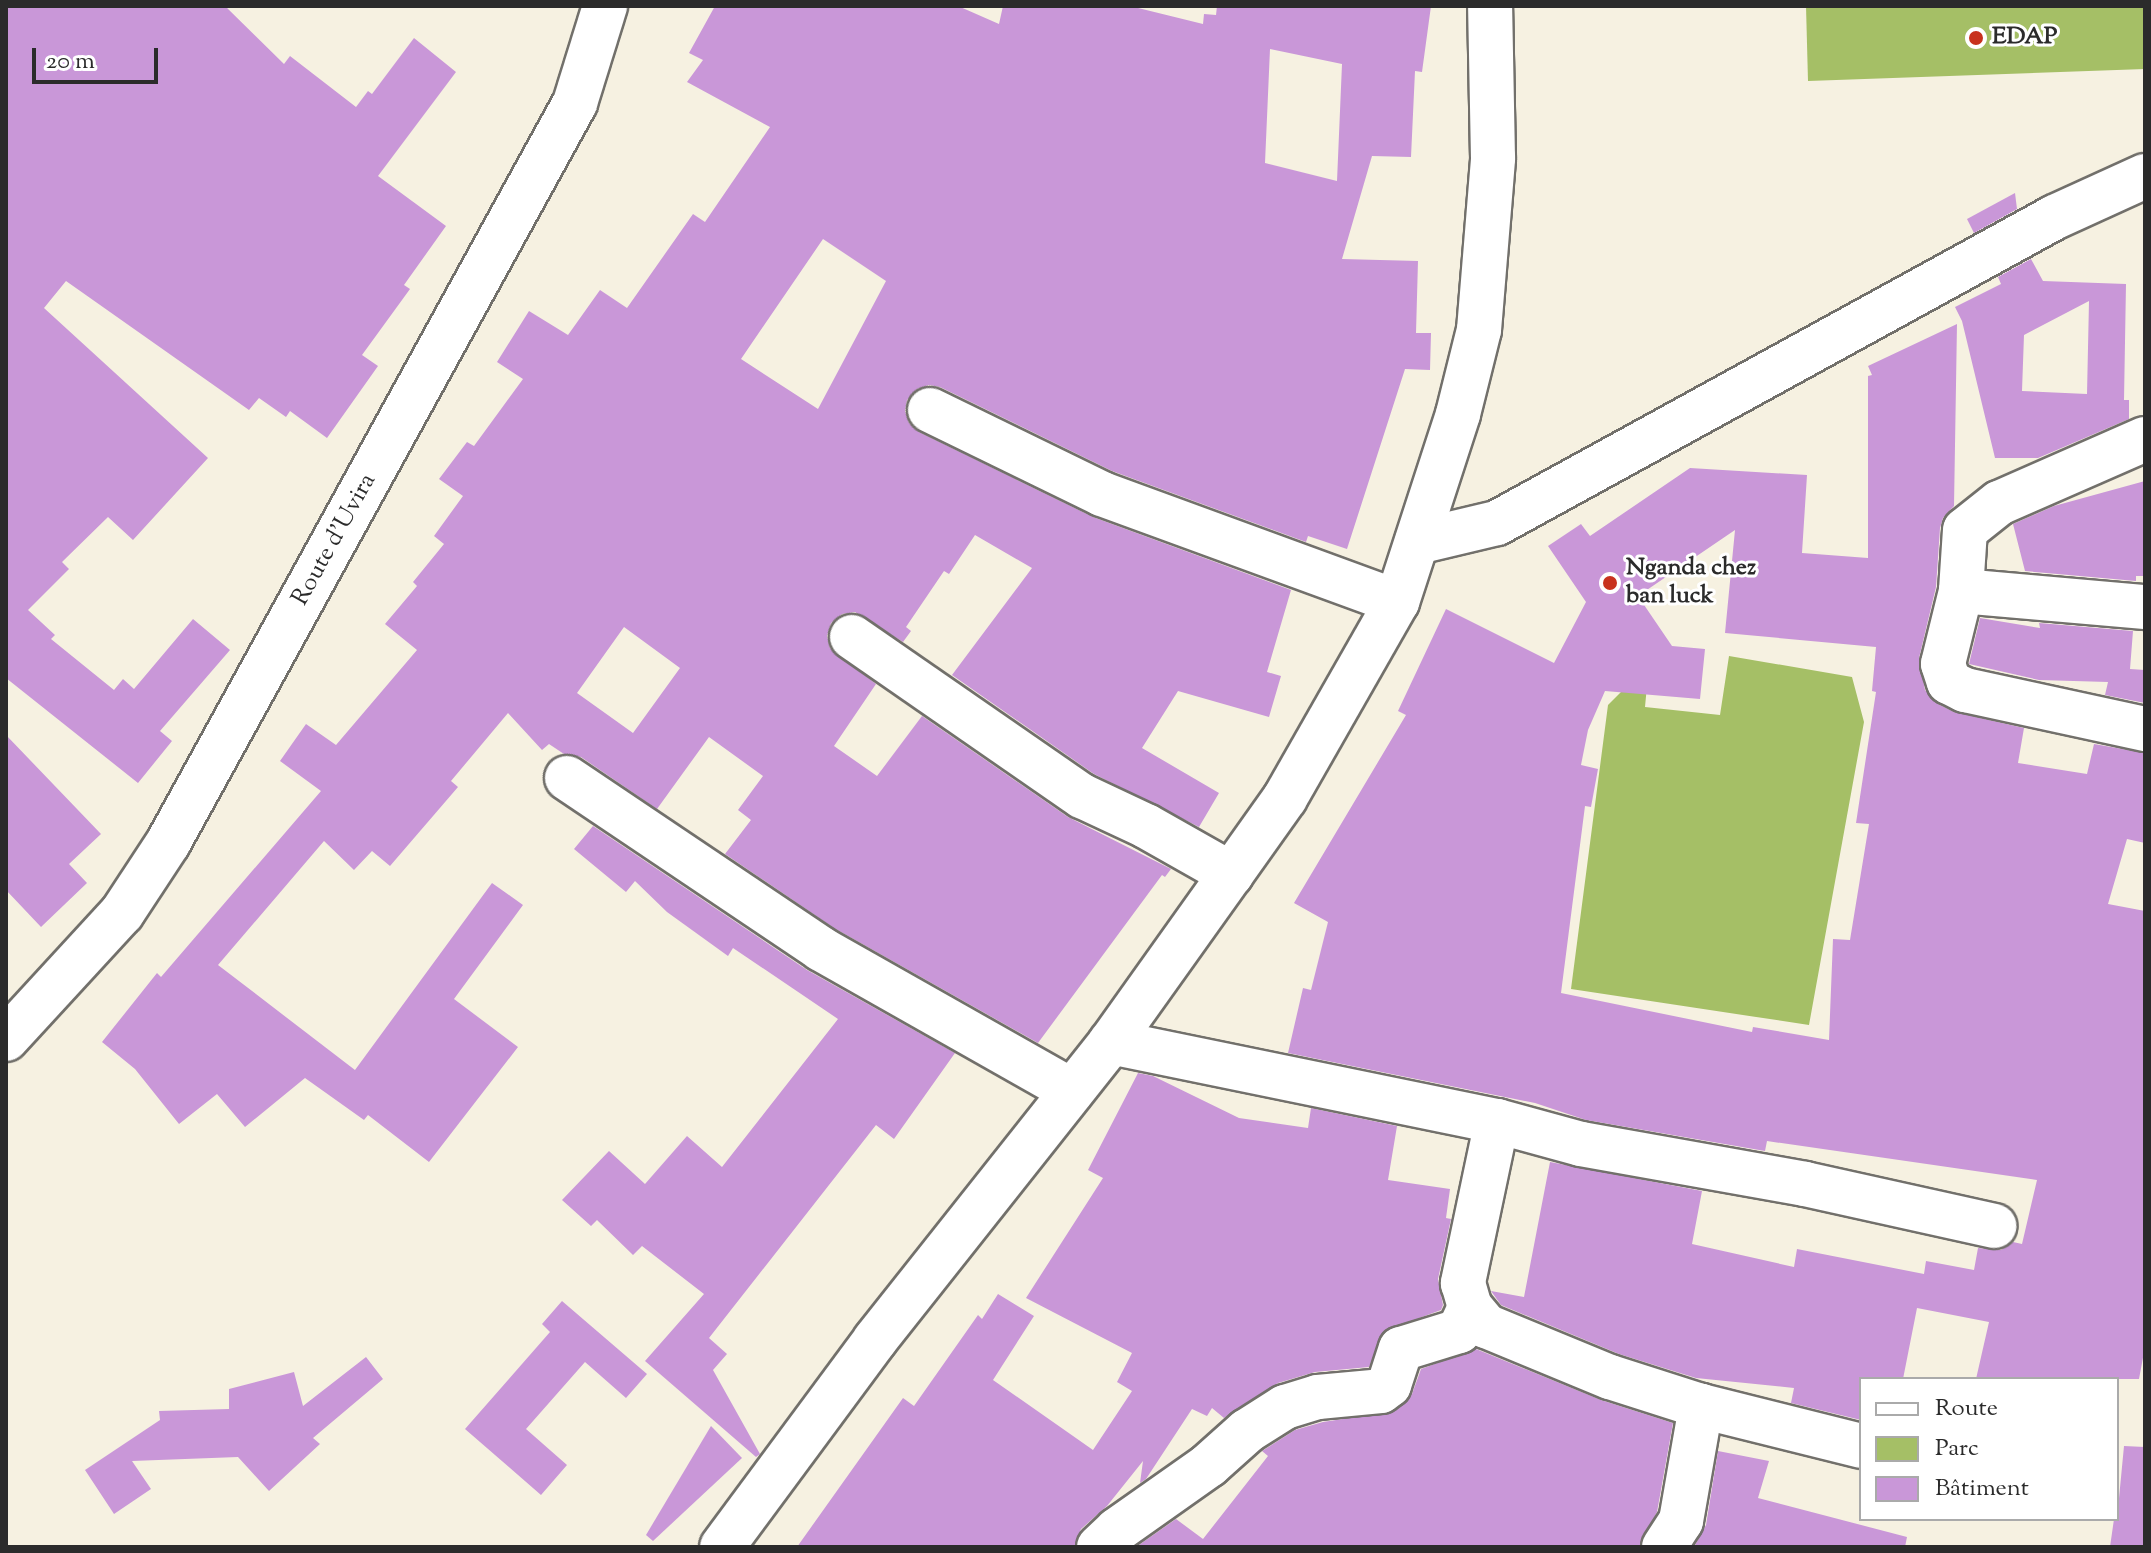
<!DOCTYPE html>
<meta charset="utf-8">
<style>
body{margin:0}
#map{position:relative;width:2151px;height:1553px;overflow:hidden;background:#f6f1e1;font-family:"Sorts Mill Goudy",serif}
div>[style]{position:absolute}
.green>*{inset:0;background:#a5bf66}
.building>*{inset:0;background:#c997d8}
.roads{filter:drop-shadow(2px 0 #72706b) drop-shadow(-2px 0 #72706b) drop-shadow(0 2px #72706b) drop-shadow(0 -2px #72706b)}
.street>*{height:44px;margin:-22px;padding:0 22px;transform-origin:22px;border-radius:22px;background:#fff}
.secondary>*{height:44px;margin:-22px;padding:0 22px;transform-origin:22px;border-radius:22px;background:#fff}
.primary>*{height:44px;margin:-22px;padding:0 22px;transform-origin:22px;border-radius:22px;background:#fff}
.dots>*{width:22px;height:22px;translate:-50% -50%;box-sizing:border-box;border:4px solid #fff;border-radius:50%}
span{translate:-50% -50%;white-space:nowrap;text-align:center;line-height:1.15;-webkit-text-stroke:6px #fff;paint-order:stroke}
.poi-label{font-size:24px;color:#2b2b2b;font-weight:700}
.left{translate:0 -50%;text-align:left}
.street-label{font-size:24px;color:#2b2b2b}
.frame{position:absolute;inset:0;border:8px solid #2b2b2b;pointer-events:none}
.legend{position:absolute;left:1859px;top:1377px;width:260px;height:144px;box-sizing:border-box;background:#fff;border:2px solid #aaa;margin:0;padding:10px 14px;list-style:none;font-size:24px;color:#2b2b2b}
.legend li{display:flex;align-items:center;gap:16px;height:40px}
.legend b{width:40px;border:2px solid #aaa}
.scale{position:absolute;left:32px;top:48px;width:126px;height:36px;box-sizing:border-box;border:4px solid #2b2b2b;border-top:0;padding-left:10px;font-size:24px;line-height:28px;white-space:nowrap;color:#2b2b2b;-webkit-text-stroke:6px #fff;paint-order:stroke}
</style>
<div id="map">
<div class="green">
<i style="clip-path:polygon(1806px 6px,2145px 6px,2145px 69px,1808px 81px)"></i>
<i style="clip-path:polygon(1729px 656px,1852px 677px,1864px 722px,1809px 1025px,1571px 989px,1608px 705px,1649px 664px,1645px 707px,1720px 715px)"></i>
</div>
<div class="building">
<i style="clip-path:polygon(6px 6px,225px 6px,284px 64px,290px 56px,356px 107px,368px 91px,372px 94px,414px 38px,456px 72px,378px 176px,446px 226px,404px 285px,410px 289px,362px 355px,378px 366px,327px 438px,290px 411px,286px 417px,259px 398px,249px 410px,66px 281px,44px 308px,208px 458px,133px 540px,108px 517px,62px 562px,69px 569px,28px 610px,55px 635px,51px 639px,114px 690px,123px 679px,134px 689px,193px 619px,230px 650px,160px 731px,172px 741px,138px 783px,6px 678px)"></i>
<i style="clip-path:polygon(evenodd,715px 6px,958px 6px,999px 24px,1003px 6px,1130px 6px,1203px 24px,1204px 14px,1216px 15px,1217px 6px,1431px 6px,1422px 72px,1415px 71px,1411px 157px,1372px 156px,1342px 259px,1418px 261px,1416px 333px,1431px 333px,1430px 370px,1405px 369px,1347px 549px,1308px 536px,1306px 542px,1112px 471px,940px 387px,929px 385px,917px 389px,907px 400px,905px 411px,909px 423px,919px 432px,1093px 517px,1291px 590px,1267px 672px,1281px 676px,1269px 717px,1178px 691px,1142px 748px,1219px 793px,1199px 827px,1094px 774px,952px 675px,1032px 568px,975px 535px,949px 574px,944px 571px,906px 627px,911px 631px,903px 642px,855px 612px,842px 614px,831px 623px,827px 636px,830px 648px,876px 684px,834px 746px,877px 776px,922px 716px,1068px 817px,1171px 869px,1165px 877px,1162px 875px,1038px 1043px,834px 928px,725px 854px,751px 820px,738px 810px,763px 776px,709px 737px,657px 809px,581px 757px,564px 754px,549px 744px,542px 750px,508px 713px,451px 781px,458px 787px,390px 866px,372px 851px,354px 870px,324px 841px,218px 965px,355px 1070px,492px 883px,523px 905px,454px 999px,518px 1047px,429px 1162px,368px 1115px,364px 1120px,305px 1078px,245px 1127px,217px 1094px,179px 1124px,135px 1069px,102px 1042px,157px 973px,161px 977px,321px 791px,280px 761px,306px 724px,336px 745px,417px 650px,385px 624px,417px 586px,413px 582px,444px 544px,434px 536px,463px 496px,439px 479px,467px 442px,474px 446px,523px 379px,497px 362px,529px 311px,568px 335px,600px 290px,627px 308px,693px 214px,705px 222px,770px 127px,687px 82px,703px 60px,689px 53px,715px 6px,1270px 49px,1342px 64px,1337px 181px,1265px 163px,1270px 49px,715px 6px,823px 239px,886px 281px,818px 409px,741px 359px,823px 239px,715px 6px,624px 627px,680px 668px,633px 733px,577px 693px,624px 627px)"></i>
<i style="clip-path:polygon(2015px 193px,2017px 209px,1974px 233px,1967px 219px)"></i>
<i style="clip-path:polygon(evenodd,2031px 259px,2043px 281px,2126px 284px,2124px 400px,2129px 400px,2129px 419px,2038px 458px,1995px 458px,1962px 321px,1955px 307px,2001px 284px,1998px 277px,2031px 259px,2089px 301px,2087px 394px,2022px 391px,2024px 335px,2089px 301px)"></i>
<i style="clip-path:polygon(evenodd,1957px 324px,1954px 506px,1943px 518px,1940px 528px,1936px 587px,1919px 658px,1925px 690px,1938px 704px,1954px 712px,2024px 728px,2018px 763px,2087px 774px,2094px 744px,2145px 753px,2145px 843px,2127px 839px,2108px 904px,2145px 911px,2145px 1347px,2139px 1379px,1976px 1379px,1989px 1322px,1917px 1308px,1903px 1379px,1861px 1379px,1861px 1420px,1791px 1403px,1794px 1388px,1696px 1378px,1619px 1354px,1501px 1305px,1491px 1291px,1524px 1297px,1550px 1162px,1702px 1191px,1692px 1244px,1794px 1267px,1797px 1249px,1924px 1274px,1926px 1261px,1974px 1270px,1978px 1248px,2001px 1250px,2013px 1242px,2022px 1244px,2037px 1180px,1767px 1141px,1765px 1151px,1586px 1120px,1535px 1103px,1288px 1053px,1303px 988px,1311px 990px,1328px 922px,1294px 903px,1406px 715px,1398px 711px,1446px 609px,1554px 663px,1586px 602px,1548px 546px,1581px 524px,1590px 536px,1690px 468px,1807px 475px,1802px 553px,1868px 558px,1868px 376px,1872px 375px,1868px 366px,1957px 324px,1735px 530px,1725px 633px,1876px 647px,1872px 691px,1876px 692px,1856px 823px,1869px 824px,1850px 940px,1833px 939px,1829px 1040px,1753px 1027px,1752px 1032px,1561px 993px,1585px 806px,1591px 807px,1598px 769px,1581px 765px,1588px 730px,1605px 691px,1700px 699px,1705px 649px,1672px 646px,1638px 596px,1735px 530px)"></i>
<i style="clip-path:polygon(2145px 481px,2145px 576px,2136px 576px,2136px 581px,2025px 571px,2013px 524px,2054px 506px)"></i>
<i style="clip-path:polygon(1980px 618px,2040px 628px,2039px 623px,2133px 631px,2130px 669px,2145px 670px,2145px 703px,2105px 695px,2108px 682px,2039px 680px,1969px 664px)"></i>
<i style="clip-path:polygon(6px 735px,101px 834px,69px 864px,87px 883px,41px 927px,6px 890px)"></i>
<i style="clip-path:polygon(593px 826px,807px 970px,955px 1053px,894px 1139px,876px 1125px,709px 1338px,727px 1354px,713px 1370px,760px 1454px,756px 1457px,645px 1361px,704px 1294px,642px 1246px,633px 1255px,597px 1220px,591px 1226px,562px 1200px,609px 1151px,645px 1184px,687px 1136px,722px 1167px,838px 1019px,733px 948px,728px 956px,667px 912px,635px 881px,626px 892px,574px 849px)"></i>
<i style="clip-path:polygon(1138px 1073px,1153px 1076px,1239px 1118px,1308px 1128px,1311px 1108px,1397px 1126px,1388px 1180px,1450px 1189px,1446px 1218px,1451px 1219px,1438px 1279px,1443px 1305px,1441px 1310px,1384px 1331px,1369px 1367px,1315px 1372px,1278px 1383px,1224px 1418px,1212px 1408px,1207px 1416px,1192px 1409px,1146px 1479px,1140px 1483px,1143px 1461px,1107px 1506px,1081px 1529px,1075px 1547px,797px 1547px,903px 1398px,914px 1406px,978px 1315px,982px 1319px,998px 1294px,1034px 1316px,993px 1380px,1093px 1450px,1132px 1391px,1117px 1382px,1132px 1353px,1026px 1298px,1103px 1178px,1088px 1170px)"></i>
<i style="clip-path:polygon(562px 1301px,647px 1374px,626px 1398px,585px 1362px,526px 1429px,567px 1465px,541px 1495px,465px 1429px,550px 1332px,542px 1324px)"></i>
<i style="clip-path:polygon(1476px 1349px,1601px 1400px,1673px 1423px,1657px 1512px,1639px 1547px,1136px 1547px,1176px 1519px,1203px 1539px,1268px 1456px,1262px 1451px,1295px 1430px,1323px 1422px,1395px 1411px,1412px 1394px,1421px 1369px)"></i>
<i style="clip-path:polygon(366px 1357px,383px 1379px,313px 1438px,320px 1444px,269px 1491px,238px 1457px,132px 1461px,151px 1489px,114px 1514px,85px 1470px,160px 1420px,159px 1411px,229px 1409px,229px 1389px,294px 1372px,303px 1406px)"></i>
<i style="clip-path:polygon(711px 1426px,742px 1458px,653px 1541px,646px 1535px)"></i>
<i style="clip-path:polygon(2124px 1446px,2145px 1447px,2145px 1547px,2110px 1547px,2114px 1519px,2117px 1519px)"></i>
<i style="clip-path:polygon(1718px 1451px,1769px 1461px,1758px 1498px,1907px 1537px,1905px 1547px,1694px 1547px,1706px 1525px)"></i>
</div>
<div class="roads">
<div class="street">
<i style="left:930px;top:410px;width:191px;rotate:26deg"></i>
<i style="left:1102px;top:494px;width:314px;rotate:20.1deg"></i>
<i style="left:2145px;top:439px;width:159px;rotate:156.3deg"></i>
<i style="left:1999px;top:503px;width:43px;rotate:141.5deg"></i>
<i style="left:1965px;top:530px;width:61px;rotate:93.8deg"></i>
<i style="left:1961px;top:591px;width:75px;rotate:103.9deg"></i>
<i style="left:1943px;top:664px;width:19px;rotate:72deg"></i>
<i style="left:1949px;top:682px;width:18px;rotate:27deg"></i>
<i style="left:1965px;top:690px;width:184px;rotate:12.2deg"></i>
<i style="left:1417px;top:542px;width:82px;rotate:-13.4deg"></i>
<i style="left:1497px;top:523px;width:636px;rotate:-28.74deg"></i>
<i style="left:2055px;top:217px;width:99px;rotate:-24.5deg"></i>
<i style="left:1961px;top:591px;width:185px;rotate:5deg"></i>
<i style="left:852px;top:637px;width:280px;rotate:34.7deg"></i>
<i style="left:1082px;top:796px;width:71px;rotate:25.1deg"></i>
<i style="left:1146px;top:826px;width:98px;rotate:29.5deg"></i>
<i style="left:567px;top:778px;width:306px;rotate:33.9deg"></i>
<i style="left:821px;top:949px;width:288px;rotate:29.5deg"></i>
<i style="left:1111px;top:1042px;width:394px;rotate:11.6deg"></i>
<i style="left:1497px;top:1121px;width:87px;rotate:15.3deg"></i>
<i style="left:1581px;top:1144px;width:228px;rotate:10.1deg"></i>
<i style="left:1805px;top:1184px;width:194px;rotate:12.5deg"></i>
<i style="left:1497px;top:1121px;width:166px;rotate:101.9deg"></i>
<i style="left:1463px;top:1283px;width:25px;rotate:74deg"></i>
<i style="left:1470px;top:1307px;width:25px;rotate:50deg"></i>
<i style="left:1486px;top:1326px;width:134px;rotate:22.4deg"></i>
<i style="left:1610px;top:1377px;width:96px;rotate:17.7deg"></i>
<i style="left:1701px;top:1406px;width:165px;rotate:14deg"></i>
<i style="left:1099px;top:1547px;width:25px;rotate:-43deg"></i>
<i style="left:1117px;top:1530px;width:113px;rotate:-35.2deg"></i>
<i style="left:1209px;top:1465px;width:51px;rotate:-41.8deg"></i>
<i style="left:1247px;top:1431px;width:45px;rotate:-32.3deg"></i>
<i style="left:1285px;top:1407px;width:34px;rotate:-17deg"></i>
<i style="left:1318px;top:1397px;width:63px;rotate:-5.4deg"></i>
<i style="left:1381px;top:1391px;width:10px;rotate:-37deg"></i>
<i style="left:1389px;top:1385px;width:38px;rotate:-72deg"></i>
<i style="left:1401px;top:1349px;width:61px;rotate:-17.2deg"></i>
<i style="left:1459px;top:1331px;width:26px;rotate:-65deg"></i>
<i style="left:1664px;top:1547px;width:31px;rotate:-57deg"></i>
<i style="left:1681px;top:1521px;width:117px;rotate:-80.1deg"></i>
</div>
<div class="secondary">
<i style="left:722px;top:1547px;width:257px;rotate:-53.5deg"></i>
<i style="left:875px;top:1340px;width:380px;rotate:-51.6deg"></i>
<i style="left:1111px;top:1042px;width:206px;rotate:-54.5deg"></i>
<i style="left:1231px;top:874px;width:93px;rotate:-54.6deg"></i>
<i style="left:1285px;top:798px;width:226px;rotate:-60.3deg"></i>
<i style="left:1397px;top:602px;width:198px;rotate:-72deg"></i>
<i style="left:1458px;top:414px;width:87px;rotate:-76deg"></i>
<i style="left:1479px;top:330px;width:173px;rotate:-85.3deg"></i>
<i style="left:1493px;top:158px;width:152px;rotate:-91.1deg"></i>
</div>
<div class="primary">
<i style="left:6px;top:1039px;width:171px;rotate:-47.4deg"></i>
<i style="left:122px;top:913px;width:84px;rotate:-56.7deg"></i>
<i style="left:168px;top:843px;width:845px;rotate:-61.19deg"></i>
<i style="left:575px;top:103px;width:102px;rotate:-72.8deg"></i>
</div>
</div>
<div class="dots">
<i style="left:1976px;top:38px;background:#c8321e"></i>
<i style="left:1610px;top:583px;background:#c8321e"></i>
</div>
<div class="poi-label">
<span class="left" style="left:1992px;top:38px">EDAP</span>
<span class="left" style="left:1626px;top:583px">Nganda chez<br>ban luck</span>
</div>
<div class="street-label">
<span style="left:335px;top:540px;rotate:-61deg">Route d'Uvira</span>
</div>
<div class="frame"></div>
<ul class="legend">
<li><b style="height:10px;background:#fff"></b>Route</li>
<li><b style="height:22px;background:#a5bf66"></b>Parc</li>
<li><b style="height:22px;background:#c997d8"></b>Bâtiment</li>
</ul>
<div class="scale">20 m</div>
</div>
